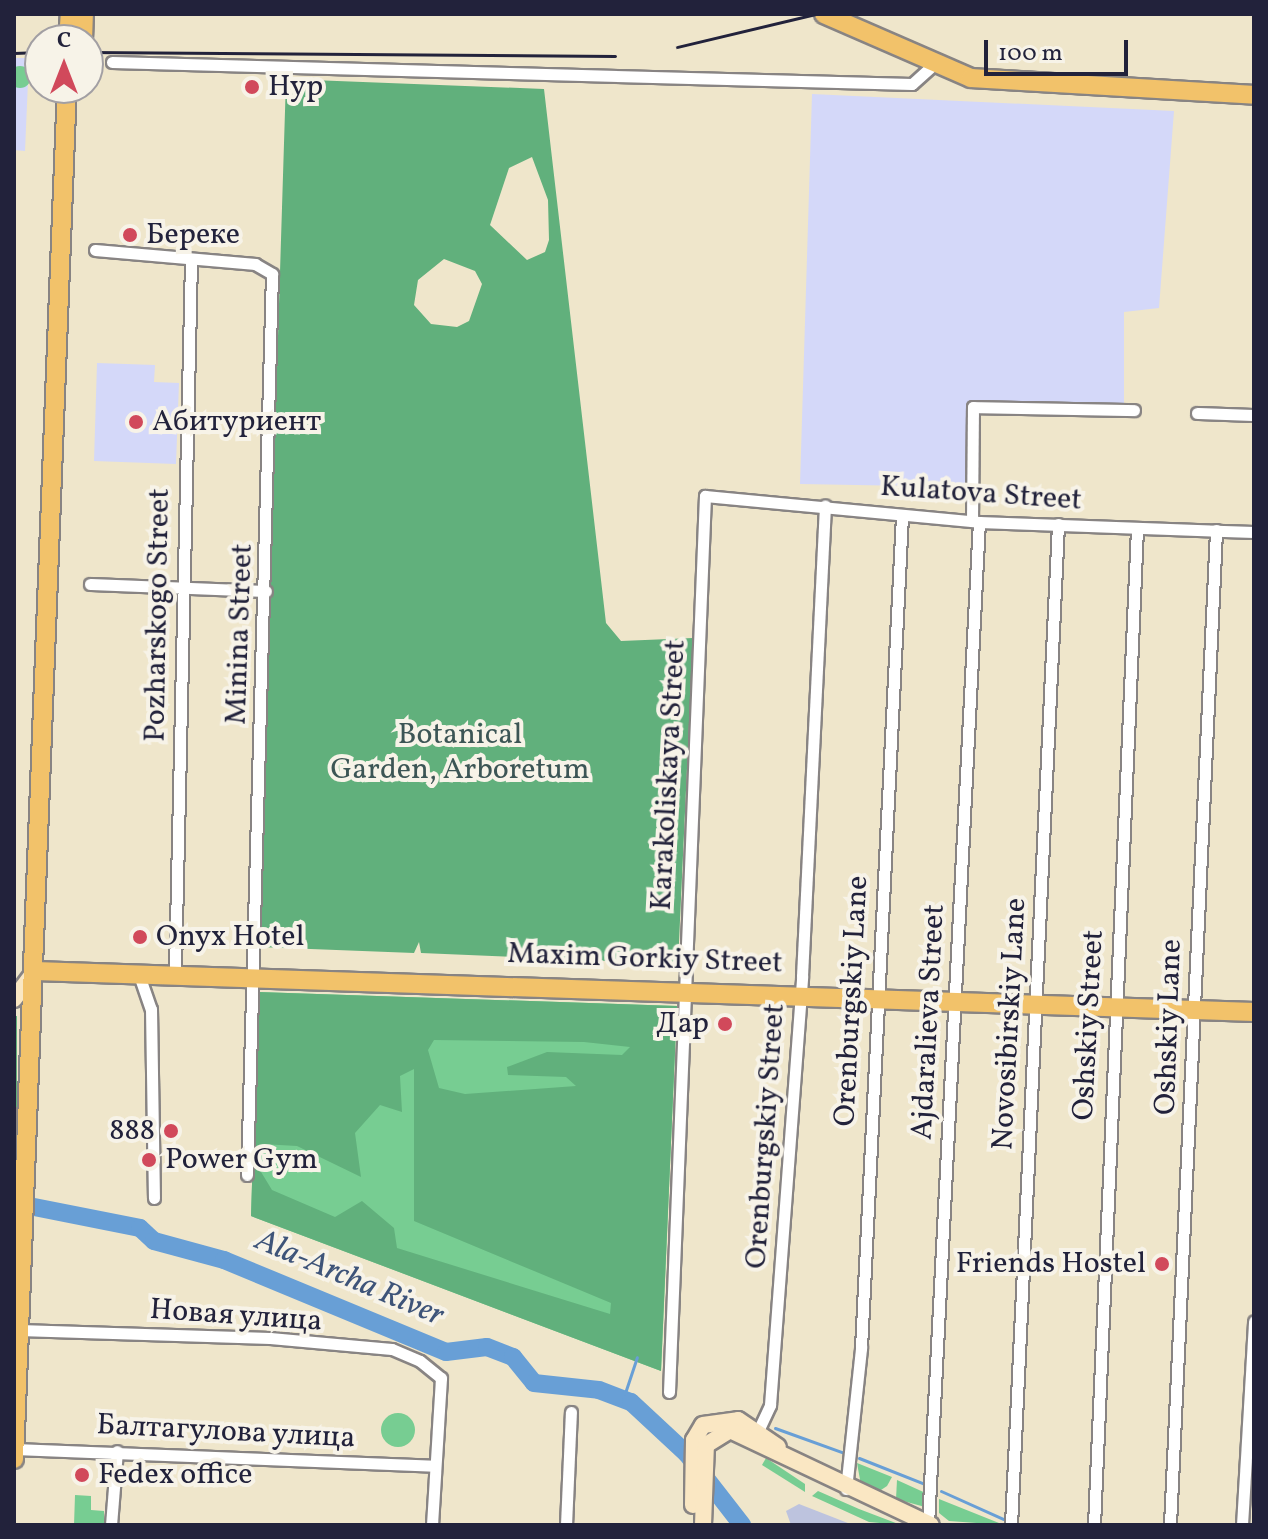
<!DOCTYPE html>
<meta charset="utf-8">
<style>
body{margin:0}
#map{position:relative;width:1268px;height:1539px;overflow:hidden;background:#efe6cb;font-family:Vollkorn,serif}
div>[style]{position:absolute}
.built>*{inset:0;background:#d4d8f9}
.industrial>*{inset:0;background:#bdc3de}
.green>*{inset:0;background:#77cd92}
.round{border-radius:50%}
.forest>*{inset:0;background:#61b07c;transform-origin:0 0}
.stream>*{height:3px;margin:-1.5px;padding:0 1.5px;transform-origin:1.5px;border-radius:1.5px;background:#689fd6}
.river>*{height:18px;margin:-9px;padding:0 9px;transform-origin:9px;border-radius:9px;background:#689fd6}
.roads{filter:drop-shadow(2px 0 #888483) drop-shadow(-2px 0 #888483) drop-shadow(0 2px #888483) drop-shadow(0 -2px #888483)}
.street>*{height:11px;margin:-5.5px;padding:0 5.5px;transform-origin:5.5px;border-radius:5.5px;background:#fff}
.secondary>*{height:16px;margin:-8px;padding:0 8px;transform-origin:8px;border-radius:8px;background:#fae7c3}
.primary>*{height:18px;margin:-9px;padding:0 9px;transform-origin:9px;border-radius:9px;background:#f2c26a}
.rail>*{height:3px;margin:-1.5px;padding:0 1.5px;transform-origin:1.5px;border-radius:1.5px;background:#22223b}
.dots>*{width:22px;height:22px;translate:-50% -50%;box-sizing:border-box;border:4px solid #f7f3e8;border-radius:50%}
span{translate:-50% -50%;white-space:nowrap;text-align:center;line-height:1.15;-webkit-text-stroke:8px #f7f3e8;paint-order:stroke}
.poi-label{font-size:30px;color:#22223b}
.left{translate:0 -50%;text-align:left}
.right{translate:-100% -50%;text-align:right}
.street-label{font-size:30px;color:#22223b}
.park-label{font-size:30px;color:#3c5555}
.water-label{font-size:32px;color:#3e5479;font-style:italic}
.frame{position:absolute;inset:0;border:16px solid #22223b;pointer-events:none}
.north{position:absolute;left:24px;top:24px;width:80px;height:80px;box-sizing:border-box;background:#f7f3e8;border:2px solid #a29fa3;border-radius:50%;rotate:0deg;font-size:22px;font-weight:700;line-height:32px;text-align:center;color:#22223b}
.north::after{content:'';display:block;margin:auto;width:28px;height:36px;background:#d1495b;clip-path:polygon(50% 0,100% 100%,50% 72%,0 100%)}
.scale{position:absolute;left:984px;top:40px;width:144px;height:36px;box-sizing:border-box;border:4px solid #22223b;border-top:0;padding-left:10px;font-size:24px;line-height:28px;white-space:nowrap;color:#22223b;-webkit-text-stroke:6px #f7f3e8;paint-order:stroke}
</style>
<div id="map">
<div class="built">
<i style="clip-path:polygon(14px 58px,29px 58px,25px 151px,14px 150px)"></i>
<i style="clip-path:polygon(812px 94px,1174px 111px,1159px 308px,1124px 312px,1124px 403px,968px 403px,968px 487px,800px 484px)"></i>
<i style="clip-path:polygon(97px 363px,155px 365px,154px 382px,179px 383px,176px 464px,94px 461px)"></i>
</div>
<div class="industrial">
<i style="clip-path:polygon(799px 1504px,853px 1525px,791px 1525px,786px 1511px)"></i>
</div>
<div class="green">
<i class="round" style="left:9px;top:66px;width:22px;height:22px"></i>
<i style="clip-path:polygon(258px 992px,677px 1006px,661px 1371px,251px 1216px)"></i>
<i class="round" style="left:381px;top:1413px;width:34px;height:34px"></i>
<i style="clip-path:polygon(766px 1458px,805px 1484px,805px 1492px,762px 1465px)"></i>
<i style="clip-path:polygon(857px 1463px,892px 1477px,887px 1486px,878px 1492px,861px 1485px)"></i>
<i style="clip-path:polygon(897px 1480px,930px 1495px,925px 1507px,896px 1499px)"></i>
<i style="clip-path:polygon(818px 1491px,859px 1509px,901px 1525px,869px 1522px,812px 1496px)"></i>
<i style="clip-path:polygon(75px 1495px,91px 1496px,91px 1510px,104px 1511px,104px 1525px,74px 1525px)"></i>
<i style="clip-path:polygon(939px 1499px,1004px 1525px,949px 1521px,939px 1513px)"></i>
</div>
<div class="forest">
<i style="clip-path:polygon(evenodd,286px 79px,544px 89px,606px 623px,621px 641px,693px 638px,678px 964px,421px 953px,419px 942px,414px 953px,259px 947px,286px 79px,532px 157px,548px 200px,549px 240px,545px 252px,527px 260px,490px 225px,509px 168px,532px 157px,286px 79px,444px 259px,475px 271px,482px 284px,469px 321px,457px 327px,431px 324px,414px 305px,418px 280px,444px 259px)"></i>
<i style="clip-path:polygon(evenodd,258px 992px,677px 1006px,661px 1371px,251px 1216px,258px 992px,434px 1040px,584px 1042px,630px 1047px,622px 1055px,547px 1052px,507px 1067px,508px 1075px,566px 1077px,576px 1086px,465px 1094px,439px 1088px,428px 1050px,434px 1040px,258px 992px,414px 1069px,414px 1221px,611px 1303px,610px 1314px,397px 1248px,394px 1228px,362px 1201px,335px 1217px,272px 1190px,258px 1167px,262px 1144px,297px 1146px,361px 1177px,355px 1133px,380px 1105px,402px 1112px,400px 1076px,414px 1069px)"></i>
<i style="left:17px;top:1016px;width:116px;height:4px;rotate:90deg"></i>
</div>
<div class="stream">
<i style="left:623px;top:1399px;width:44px;rotate:-71.6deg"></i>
<i style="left:775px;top:1428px;width:77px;rotate:19.9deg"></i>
<i style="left:859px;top:1458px;width:71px;rotate:21.5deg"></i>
<i style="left:941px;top:1491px;width:68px;rotate:24.3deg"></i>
<i style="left:1018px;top:1525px;width:1px"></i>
</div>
<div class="river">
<i style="left:14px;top:1203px;width:128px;rotate:11.2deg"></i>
<i style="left:140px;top:1228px;width:19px;rotate:43deg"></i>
<i style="left:154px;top:1241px;width:73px;rotate:15.2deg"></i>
<i style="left:224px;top:1260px;width:240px;rotate:22.5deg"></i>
<i style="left:446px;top:1352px;width:41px;rotate:-7deg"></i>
<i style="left:487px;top:1347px;width:28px;rotate:21deg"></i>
<i style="left:513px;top:1357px;width:33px;rotate:51deg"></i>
<i style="left:534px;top:1383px;width:65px;rotate:6.1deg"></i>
<i style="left:599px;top:1390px;width:34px;rotate:21deg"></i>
<i style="left:631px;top:1402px;width:76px;rotate:42.9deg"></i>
<i style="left:687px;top:1454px;width:90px;rotate:52.2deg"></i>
</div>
<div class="roads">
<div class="street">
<i style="left:112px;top:62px;width:800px;rotate:1.58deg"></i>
<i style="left:912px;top:84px;width:27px;rotate:-42deg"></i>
<i style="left:95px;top:250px;width:161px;rotate:5deg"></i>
<i style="left:255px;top:264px;width:20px;rotate:30deg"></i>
<i style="left:272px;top:274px;width:901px;rotate:91.59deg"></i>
<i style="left:1197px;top:413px;width:57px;rotate:2deg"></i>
<i style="left:972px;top:521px;width:114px;rotate:-89.5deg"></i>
<i style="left:973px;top:407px;width:161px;rotate:1.1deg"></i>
<i style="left:90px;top:584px;width:176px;rotate:2.3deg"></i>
<i style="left:175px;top:971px;width:712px;rotate:-88.71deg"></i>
<i style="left:138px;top:972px;width:39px;rotate:71deg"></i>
<i style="left:151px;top:1009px;width:189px;rotate:89.1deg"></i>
<i style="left:19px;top:1330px;width:251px;rotate:1.8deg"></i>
<i style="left:270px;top:1338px;width:122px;rotate:5.2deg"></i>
<i style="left:392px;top:1349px;width:30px;rotate:23deg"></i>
<i style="left:420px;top:1361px;width:27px;rotate:39deg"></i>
<i style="left:441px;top:1378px;width:147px;rotate:93.5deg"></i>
<i style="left:669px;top:1392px;width:897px;rotate:-87.7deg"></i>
<i style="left:705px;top:496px;width:275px;rotate:5.4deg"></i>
<i style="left:979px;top:522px;width:275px;rotate:2.1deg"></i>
<i style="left:758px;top:1431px;width:29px;rotate:-65deg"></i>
<i style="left:770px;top:1405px;width:430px;rotate:-85.7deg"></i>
<i style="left:802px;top:976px;width:471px;rotate:-87.2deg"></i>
<i style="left:14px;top:1449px;width:421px;rotate:2.3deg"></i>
<i style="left:846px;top:1489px;width:142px;rotate:-83.9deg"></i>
<i style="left:861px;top:1348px;width:834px;rotate:-87.18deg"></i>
<i style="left:928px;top:1524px;width:1003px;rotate:-87.09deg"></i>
<i style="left:111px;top:1525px;width:74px;rotate:-85.4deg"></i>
<i style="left:566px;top:1525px;width:113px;rotate:-87.5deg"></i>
<i style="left:1011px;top:1525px;width:1002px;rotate:-87.31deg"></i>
<i style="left:1094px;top:1525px;width:998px;rotate:-87.53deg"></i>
<i style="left:1170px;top:1525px;width:996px;rotate:-87.35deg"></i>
<i style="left:1242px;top:1525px;width:204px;rotate:-86.6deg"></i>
</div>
<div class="secondary">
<i style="left:14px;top:999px;width:35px;rotate:-53deg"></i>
<i style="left:693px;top:1505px;width:65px;rotate:-89.1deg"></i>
<i style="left:694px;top:1440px;width:17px;rotate:-59deg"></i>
<i style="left:703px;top:1425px;width:35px;rotate:-8deg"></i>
<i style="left:738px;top:1420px;width:48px;rotate:34deg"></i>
<i style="left:703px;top:1525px;width:80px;rotate:-87.9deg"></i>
<i style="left:706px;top:1445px;width:28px;rotate:-32deg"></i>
<i style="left:730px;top:1430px;width:222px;rotate:25.3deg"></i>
</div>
<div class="primary">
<i style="left:824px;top:14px;width:160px;rotate:23.5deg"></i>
<i style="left:971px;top:78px;width:284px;rotate:3.4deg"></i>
<i style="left:68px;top:40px;width:26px;rotate:-86deg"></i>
<i style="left:83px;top:40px;width:26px;rotate:-88deg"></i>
<i style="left:35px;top:971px;width:1220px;rotate:1.93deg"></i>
<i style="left:14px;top:1459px;width:1372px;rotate:-87.79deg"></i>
</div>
</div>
<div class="rail">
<i style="left:677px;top:47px;width:142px;rotate:-13.4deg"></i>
<i style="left:88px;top:52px;width:527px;rotate:0.43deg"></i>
<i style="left:14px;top:53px;width:26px;rotate:-2deg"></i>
</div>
<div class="dots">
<i style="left:252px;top:87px;background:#d1495b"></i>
<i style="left:130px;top:235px;background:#d1495b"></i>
<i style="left:136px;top:422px;background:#d1495b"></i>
<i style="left:140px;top:937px;background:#d1495b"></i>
<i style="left:725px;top:1024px;background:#d1495b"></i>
<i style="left:171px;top:1131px;background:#d1495b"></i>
<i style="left:149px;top:1160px;background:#d1495b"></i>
<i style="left:1162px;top:1264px;background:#d1495b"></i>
<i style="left:82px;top:1475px;background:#d1495b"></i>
</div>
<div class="poi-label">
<span class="left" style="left:268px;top:87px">Нур</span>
<span class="left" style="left:146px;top:235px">Береке</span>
<span class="left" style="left:152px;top:422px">Абитуриент</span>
<span class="left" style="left:156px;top:937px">Onyx Hotel</span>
<span class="right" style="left:709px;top:1024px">Дар</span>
<span class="right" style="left:155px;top:1131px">888</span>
<span class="left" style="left:165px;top:1160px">Power Gym</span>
<span class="right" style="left:1146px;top:1264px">Friends Hostel</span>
<span class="left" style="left:98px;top:1475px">Fedex office</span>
</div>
<div class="street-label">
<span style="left:981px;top:494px;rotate:4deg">Kulatova Street</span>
<span style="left:158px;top:615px;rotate:-89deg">Pozharskogo Street</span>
<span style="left:240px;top:634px;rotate:-88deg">Minina Street</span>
<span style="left:669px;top:775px;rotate:-87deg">Karakoliskaya Street</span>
<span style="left:645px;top:959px;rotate:2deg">Maxim Gorkiy Street</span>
<span style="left:852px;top:1001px;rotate:-87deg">Orenburgskiy Lane</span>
<span style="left:929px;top:1022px;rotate:-87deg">Ajdaralieva Street</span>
<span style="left:1010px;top:1024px;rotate:-87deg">Novosibirskiy Lane</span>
<span style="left:1089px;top:1025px;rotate:-87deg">Oshskiy Street</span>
<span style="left:1169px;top:1027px;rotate:-88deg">Oshskiy Lane</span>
<span style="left:766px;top:1136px;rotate:-86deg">Orenburgskiy Street</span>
<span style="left:236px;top:1316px;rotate:4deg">Новая улица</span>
<span style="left:226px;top:1432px;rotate:3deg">Балтагулова улица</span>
</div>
<div class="park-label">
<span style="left:460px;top:752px">Botanical<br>Garden, Arboretum</span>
</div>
<div class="water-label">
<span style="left:349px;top:1279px;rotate:23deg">Ala-Archa River</span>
</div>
<div class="frame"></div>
<div class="north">С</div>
<div class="scale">100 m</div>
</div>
